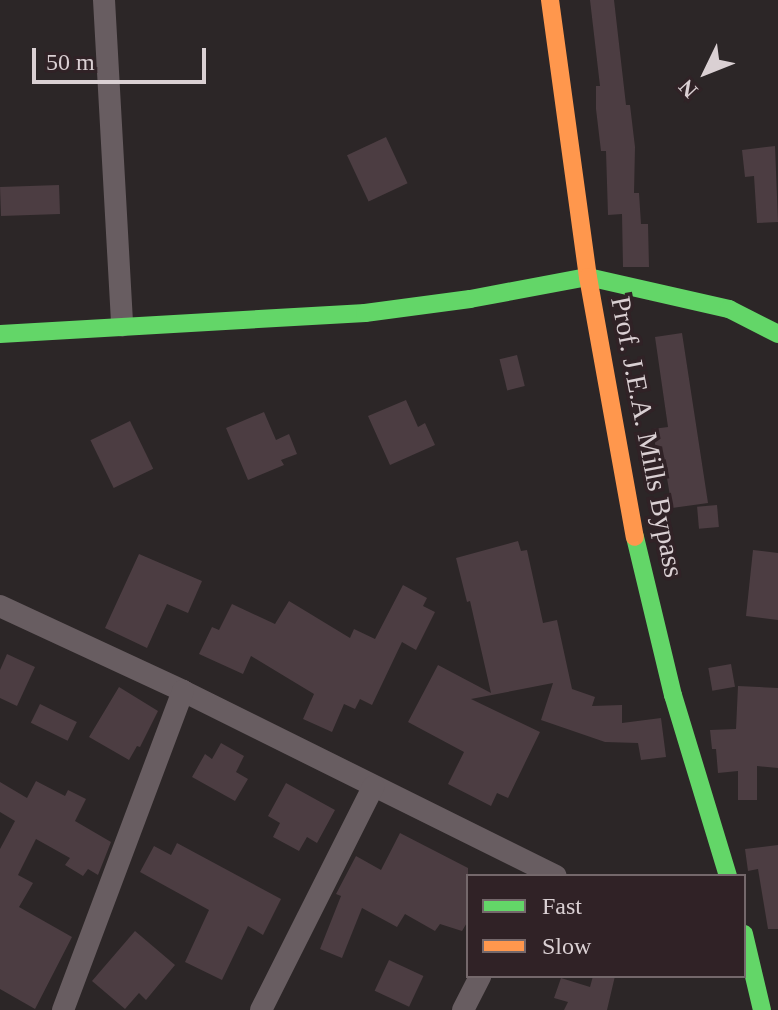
<!DOCTYPE html>
<style>
body{margin:0}
#map{position:relative;width:778px;height:1010px;overflow:hidden;background:#2c2627;font-family:"Times New Roman",serif}
div>[style]{position:absolute}
.building>*{inset:0;background:#4c3d42;transform-origin:0 0}
.street>*{height:22px;margin:-11px;padding:0 11px;transform-origin:11px;border-radius:11px;background:#685d61}
.fast>*{height:18px;margin:-9px;padding:0 9px;transform-origin:9px;border-radius:9px;background:#63d668}
.slow>*{height:18px;margin:-9px;padding:0 9px;transform-origin:9px;border-radius:9px;background:#ff974d}
span{translate:-50% -50%;white-space:nowrap;text-align:center;line-height:1.15;-webkit-text-stroke:7px #302226;paint-order:stroke}
.street-label{font-size:28px;color:#dad0d3}
.legend{position:absolute;left:466px;top:874px;width:280px;height:104px;box-sizing:border-box;background:#302226;border:2px solid #74686b;margin:0;padding:10px 14px;list-style:none;font-size:24px;color:#dad0d3}
.legend li{display:flex;align-items:center;gap:16px;height:40px}
.legend b{width:40px;border:2px solid #74686b}
.north{position:absolute;left:666px;top:32px;width:80px;height:80px;-webkit-text-stroke:6px #302226;paint-order:stroke;rotate:227deg;font-size:22px;font-weight:700;line-height:32px;text-align:center;color:#dad0d3}
.north::after{content:'';display:block;margin:auto;width:28px;height:36px;background:#dad0d3;clip-path:polygon(50% 0,100% 100%,50% 72%,0 100%)}
.scale{position:absolute;left:32px;top:48px;width:174px;height:36px;box-sizing:border-box;border:4px solid #dad0d3;border-top:0;padding-left:10px;font-size:24px;line-height:28px;white-space:nowrap;color:#dad0d3;-webkit-text-stroke:6px #302226;paint-order:stroke}
</style>
<div id="map">
<div class="building">
<i style="clip-path:polygon(590px 0,614px 0,626px 105px,630px 105px,635px 147px,634px 193px,639px 193px,641px 224px,648px 224px,649px 267px,623px 267px,622px 214px,608px 215px,606px 151px,601px 151px,596px 109px,596px 86px,600px 86px)"></i>
<i style="left:386px;top:137px;width:51px;height:43px;rotate:65deg"></i>
<i style="clip-path:polygon(775px 146px,778px 222px,757px 223px,754px 176px,745px 177px,742px 150px)"></i>
<i style="left:59px;top:185px;width:29px;height:59px;rotate:88deg"></i>
<i style="clip-path:polygon(682px 333px,708px 503px,672px 508px,666px 472px,659px 473px,653px 429px,668px 427px,655px 337px)"></i>
<i style="left:517px;top:355px;width:32px;height:18px;rotate:76deg"></i>
<i style="clip-path:polygon(406px 400px,418px 427px,425px 423px,435px 445px,390px 465px,368px 416px)"></i>
<i style="clip-path:polygon(264px 412px,276px 440px,289px 434px,297px 454px,281px 460px,284px 465px,248px 480px,226px 428px)"></i>
<i style="left:130px;top:421px;width:53px;height:44px;rotate:64deg"></i>
<i style="left:717px;top:505px;width:22px;height:20px;rotate:85deg"></i>
<i style="clip-path:polygon(518px 541px,521px 551px,527px 550px,543px 623px,557px 620px,572px 689px,595px 697px,592px 706px,622px 705px,622px 723px,661px 718px,666px 757px,641px 760px,638px 743px,605px 742px,541px 720px,553px 683px,471px 699px,540px 732px,508px 798px,497px 793px,491px 806px,448px 784px,464px 752px,408px 722px,438px 665px,491px 693px,470px 601px,467px 602px,456px 558px)"></i>
<i style="clip-path:polygon(753px 550px,778px 553px,778px 620px,746px 616px)"></i>
<i style="clip-path:polygon(139px 554px,202px 581px,188px 613px,167px 604px,147px 648px,105px 628px)"></i>
<i style="clip-path:polygon(403px 585px,427px 598px,423px 606px,435px 612px,416px 650px,402px 642px,372px 705px,360px 699px,355px 709px,344px 704px,332px 732px,303px 719px,314px 694px,251px 656px,243px 674px,199px 654px,212px 627px,219px 630px,232px 604px,275px 624px,289px 601px,350px 638px,354px 629px,375px 639px)"></i>
<i style="clip-path:polygon(7px 654px,35px 667px,17px 706px,0 698px,0 670px)"></i>
<i style="left:731px;top:664px;width:23px;height:23px;rotate:80deg"></i>
<i style="clip-path:polygon(738px 686px,778px 688px,778px 768px,757px 766px,757px 800px,738px 800px,738px 771px,718px 773px,716px 749px,712px 749px,710px 730px,736px 729px)"></i>
<i style="clip-path:polygon(119px 687px,158px 711px,140px 747px,137px 746px,129px 760px,89px 737px)"></i>
<i style="left:40px;top:704px;width:41px;height:21px;rotate:26deg"></i>
<i style="clip-path:polygon(221px 743px,244px 756px,236px 772px,248px 779px,235px 801px,192px 777px,205px 754px,212px 759px)"></i>
<i style="clip-path:polygon(36px 781px,65px 796px,68px 790px,86px 799px,75px 821px,111px 842px,98px 875px,88px 869px,83px 876px,65px 865px,70px 858px,36px 839px,18px 875px,33px 883px,19px 907px,72px 937px,35px 1009px,0 989px,0 849px,15px 821px,0 812px,0 782px,27px 798px)"></i>
<i style="clip-path:polygon(286px 783px,335px 810px,317px 843px,307px 837px,299px 851px,273px 837px,280px 823px,268px 816px)"></i>
<i style="clip-path:polygon(400px 833px,468px 868px,468px 921px,462px 931px,440px 924px,435px 931px,405px 914px,397px 927px,362px 908px,342px 958px,320px 949px,341px 896px,336px 894px,356px 856px,381px 870px)"></i>
<i style="clip-path:polygon(177px 843px,281px 899px,263px 935px,248px 926px,222px 980px,185px 962px,209px 910px,140px 872px,154px 846px,171px 855px)"></i>
<i style="clip-path:polygon(778px 845px,778px 929px,768px 929px,758px 869px,748px 871px,745px 849px)"></i>
<i style="clip-path:polygon(135px 931px,175px 965px,146px 1000px,139px 993px,125px 1009px,92px 981px)"></i>
<i style="left:389px;top:960px;width:38px;height:34px;rotate:25deg"></i>
<i style="clip-path:polygon(593px 976px,615px 976px,607px 1010px,564px 1010px,568px 1002px,554px 998px,561px 978px,590px 987px)"></i>
</div>
<div class="street">
<i style="left:104px;top:0;width:326px;rotate:86.8deg"></i>
<i style="left:0;top:606px;width:202px;rotate:24.9deg"></i>
<i style="left:183px;top:691px;width:416px;rotate:26.4deg"></i>
<i style="left:63px;top:1010px;width:341px;rotate:-69.4deg"></i>
<i style="left:261px;top:1010px;width:250px;rotate:-63.3deg"></i>
<i style="left:463px;top:1010px;width:38px;rotate:-63deg"></i>
</div>
<div class="fast">
<i style="left:0;top:334px;width:366px;rotate:-3.3deg"></i>
<i style="left:365px;top:313px;width:106px;rotate:-7.6deg"></i>
<i style="left:470px;top:299px;width:120px;rotate:-10.6deg"></i>
<i style="left:588px;top:277px;width:145px;rotate:12.8deg"></i>
<i style="left:729px;top:309px;width:55px;rotate:27deg"></i>
<i style="left:635px;top:537px;width:163px;rotate:76.5deg"></i>
<i style="left:673px;top:695px;width:189px;rotate:73.1deg"></i>
<i style="left:744px;top:934px;width:78px;rotate:76.7deg"></i>
</div>
<div class="slow">
<i style="left:550px;top:0;width:280px;rotate:82.2deg"></i>
<i style="left:588px;top:277px;width:264px;rotate:79.8deg"></i>
</div>
<div class="street-label">
<span style="left:647px;top:437px;rotate:79deg">Prof. J.E.A. Mills Bypass</span>
</div>
<ul class="legend">
<li><b style="height:10px;background:#63d668"></b>Fast</li>
<li><b style="height:10px;background:#ff974d"></b>Slow</li>
</ul>
<div class="north">N</div>
<div class="scale">50 m</div>
</div>
